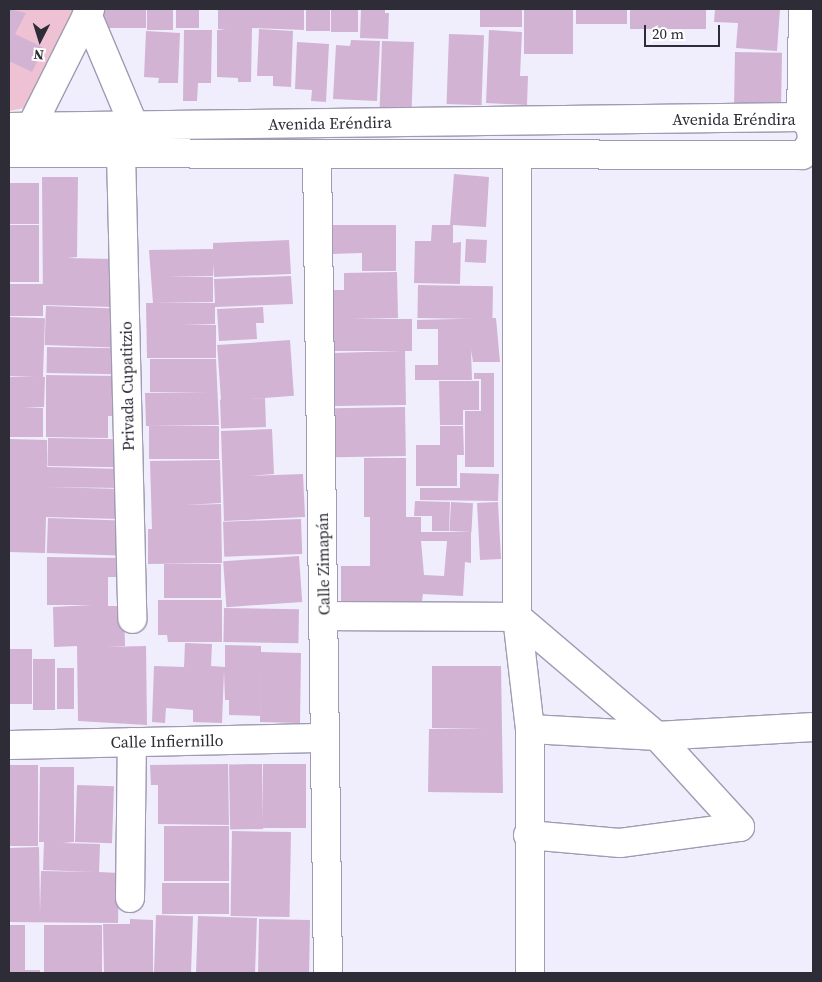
<!DOCTYPE html>
<meta charset="utf-8">
<style>
body{margin:0}
#map{position:relative;width:822px;height:982px;overflow:hidden;background:#f0edfc;font-family:"Source Serif 4",serif}
div>[style]{position:absolute}
.green>*{inset:0;background:#eec2d3}
.building>*{inset:0;background:#d2b3d4;transform-origin:0 0}
.roads{filter:drop-shadow(1px 0 #a09bb2) drop-shadow(-1px 0 #a09bb2) drop-shadow(0 1px #a09bb2) drop-shadow(0 -1px #a09bb2)}
.street>*{height:28px;margin:-14px;padding:0 14px;transform-origin:14px;border-radius:14px;background:#fff}
.secondary>*{height:28px;margin:-14px;padding:0 14px;transform-origin:14px;border-radius:14px;background:#fff}
span{translate:-50% -50%;white-space:nowrap;text-align:center;line-height:1.15;-webkit-text-stroke:4px #fff;paint-order:stroke}
.street-label{font-size:16px;color:#2e2c36}
.frame{position:absolute;inset:0;border:10px solid #2e2c36;pointer-events:none}
.north{position:absolute;left:15px;top:15px;width:50px;height:50px;-webkit-text-stroke:4px #fff;paint-order:stroke;rotate:185deg;font-size:14px;font-weight:700;line-height:20px;text-align:center;color:#2e2c36}
.north::after{content:'';display:block;margin:auto;width:18px;height:22px;background:#2e2c36;clip-path:polygon(50% 0,100% 100%,50% 72%,0 100%)}
.scale{position:absolute;left:644px;top:25px;width:76px;height:22px;box-sizing:border-box;border:2px solid #2e2c36;border-top:0;padding-left:6px;font-size:15px;line-height:18px;white-space:nowrap;color:#2e2c36;-webkit-text-stroke:4px #fff;paint-order:stroke}
</style>
<div id="map">
<div class="green">
<i style="clip-path:polygon(9px 9px,75px 9px,25px 108px,9px 111px)"></i>
</div>
<div class="building">
<i style="clip-path:polygon(9px 9px,26px 13px,15px 34px,44px 48px,32px 72px,9px 61px)"></i>
<i style="left:98px;top:9px;width:48px;height:19px"></i>
<i style="left:147px;top:9px;width:26px;height:21px"></i>
<i style="left:176px;top:9px;width:23px;height:19px"></i>
<i style="clip-path:polygon(218px 9px,304px 9px,304px 30px,252px 28px,251px 82px,238px 82px,238px 78px,217px 77px,217px 30px,226px 30px,218px 29px)"></i>
<i style="left:306px;top:9px;width:24px;height:22px"></i>
<i style="left:331px;top:9px;width:27px;height:23px"></i>
<i style="clip-path:polygon(361px 9px,385px 9px,385px 13px,389px 13px,388px 39px,360px 38px)"></i>
<i style="left:480px;top:9px;width:42px;height:18px"></i>
<i style="left:524px;top:9px;width:49px;height:45px"></i>
<i style="left:576px;top:9px;width:51px;height:15px"></i>
<i style="left:630px;top:9px;width:76px;height:20px"></i>
<i style="clip-path:polygon(715px 9px,780px 9px,777px 51px,736px 48px,738px 23px,714px 22px)"></i>
<i style="clip-path:polygon(259px 29px,293px 31px,291px 87px,273px 86px,273px 76px,257px 76px)"></i>
<i style="clip-path:polygon(184px 30px,212px 30px,211px 83px,198px 83px,197px 101px,183px 101px)"></i>
<i style="clip-path:polygon(489px 30px,522px 32px,520px 76px,528px 76px,527px 105px,486px 103px)"></i>
<i style="clip-path:polygon(146px 31px,180px 33px,178px 83px,158px 83px,159px 78px,144px 77px)"></i>
<i style="left:449px;top:34px;width:35px;height:70px;rotate:2deg"></i>
<i style="clip-path:polygon(351px 40px,380px 41px,377px 101px,333px 99px,336px 45px,350px 46px)"></i>
<i style="left:382px;top:41px;width:32px;height:67px;rotate:2deg"></i>
<i style="clip-path:polygon(297px 42px,329px 44px,326px 102px,311px 101px,312px 90px,295px 89px)"></i>
<i style="left:735px;top:52px;width:47px;height:53px;rotate:1deg"></i>
<i style="clip-path:polygon(454px 174px,489px 177px,486px 227px,453px 225px,453px 243px,461px 242px,460px 284px,414px 283px,415px 241px,431px 241px,432px 225px,450px 225px)"></i>
<i style="clip-path:polygon(42px 177px,78px 177px,77px 257px,67px 258px,113px 259px,113px 307px,43px 305px,43px 316px,9px 316px,9px 284px,43px 284px,43px 302px)"></i>
<i style="left:9px;top:183px;width:30px;height:41px"></i>
<i style="left:9px;top:225px;width:30px;height:57px"></i>
<i style="clip-path:polygon(332px 225px,396px 225px,396px 271px,362px 271px,362px 253px,331px 254px)"></i>
<i style="left:466px;top:239px;width:21px;height:23px;rotate:3deg"></i>
<i style="clip-path:polygon(289px 240px,291px 274px,214px 277px,213px 263px,213px 276px,167px 276px,213px 277px,213px 302px,155px 303px,215px 303px,214px 279px,291px 276px,293px 304px,215px 307px,215px 324px,183px 324px,216px 325px,216px 358px,147px 358px,146px 303px,153px 303px,149px 250px,213px 249px,213px 243px)"></i>
<i style="clip-path:polygon(397px 272px,398px 318px,351px 319px,412px 319px,412px 351px,405px 351px,406px 405px,335px 406px,334px 353px,401px 351px,334px 351px,333px 290px,344px 290px,344px 273px)"></i>
<i style="left:418px;top:285px;width:75px;height:33px;rotate:1deg"></i>
<i style="left:46px;top:306px;width:69px;height:39px;rotate:2deg"></i>
<i style="clip-path:polygon(263px 307px,264px 323px,256px 323px,257px 339px,219px 341px,217px 309px)"></i>
<i style="left:9px;top:317px;width:36px;height:59px;rotate:2deg"></i>
<i style="clip-path:polygon(496px 318px,500px 362px,473px 362px,471px 350px,472px 380px,415px 380px,415px 365px,438px 365px,438px 329px,417px 329px,417px 320px)"></i>
<i style="left:290px;top:340px;width:56px;height:73px;rotate:86deg"></i>
<i style="left:47px;top:347px;width:69px;height:26px;rotate:1deg"></i>
<i style="clip-path:polygon(150px 359px,216px 359px,219px 425px,146px 426px,145px 393px,208px 392px,150px 392px)"></i>
<i style="clip-path:polygon(474px 373px,494px 373px,494px 467px,465px 467px,465px 411px,481px 411px,481px 379px,474px 379px)"></i>
<i style="clip-path:polygon(46px 375px,117px 376px,116px 416px,108px 416px,108px 438px,46px 437px)"></i>
<i style="clip-path:polygon(9px 377px,45px 377px,44px 407px,23px 407px,43px 408px,43px 437px,9px 437px)"></i>
<i style="clip-path:polygon(439px 381px,479px 381px,479px 410px,463px 410px,463px 425px,440px 425px)"></i>
<i style="left:265px;top:398px;width:29px;height:45px;rotate:88deg"></i>
<i style="left:405px;top:407px;width:49px;height:70px;rotate:89deg"></i>
<i style="left:219px;top:426px;width:33px;height:70px;rotate:90deg"></i>
<i style="clip-path:polygon(440px 426px,463px 426px,464px 455px,457px 455px,457px 486px,416px 486px,416px 445px,440px 445px)"></i>
<i style="clip-path:polygon(272px 429px,274px 474px,249px 476px,303px 474px,305px 517px,224px 521px,221px 431px)"></i>
<i style="left:48px;top:438px;width:71px;height:28px;rotate:1deg"></i>
<i style="clip-path:polygon(9px 439px,47px 440px,47px 467px,121px 469px,121px 488px,47px 487px,121px 489px,120px 519px,46px 517px,45px 553px,9px 552px)"></i>
<i style="clip-path:polygon(evenodd,364px 458px,406px 458px,406px 517px,421px 517px,421px 532px,471px 532px,471px 563px,465px 562px,463px 596px,423px 594px,422px 601px,341px 601px,341px 566px,370px 566px,370px 517px,364px 517px,364px 458px,421px 541px,447px 541px,444px 576px,424px 575px,421px 541px)"></i>
<i style="clip-path:polygon(220px 460px,221px 503px,184px 505px,221px 504px,222px 563px,148px 564px,148px 529px,152px 529px,150px 461px)"></i>
<i style="clip-path:polygon(460px 473px,499px 474px,498px 501px,420px 500px,420px 488px,460px 488px)"></i>
<i style="clip-path:polygon(415px 501px,450px 502px,449px 531px,432px 531px,432px 516px,414px 516px)"></i>
<i style="left:451px;top:502px;width:22px;height:29px;rotate:3deg"></i>
<i style="left:498px;top:502px;width:57px;height:21px;rotate:87deg"></i>
<i style="left:48px;top:518px;width:71px;height:35px;rotate:2deg"></i>
<i style="left:301px;top:519px;width:35px;height:78px;rotate:88deg"></i>
<i style="left:299px;top:556px;width:46px;height:76px;rotate:86deg"></i>
<i style="clip-path:polygon(47px 557px,123px 558px,123px 577px,108px 577px,108px 606px,124px 606px,125px 646px,106px 647px,146px 646px,147px 725px,78px 721px,77px 646px,54px 647px,53px 607px,92px 605px,47px 605px)"></i>
<i style="left:221px;top:564px;width:34px;height:57px;rotate:90deg"></i>
<i style="clip-path:polygon(158px 600px,222px 600px,222px 642px,168px 642px,167px 635px,158px 635px)"></i>
<i style="left:224px;top:608px;width:75px;height:34px;rotate:1deg"></i>
<i style="clip-path:polygon(185px 643px,212px 644px,211px 666px,225px 667px,225px 645px,261px 646px,261px 652px,301px 653px,300px 723px,260px 722px,261px 661px,260px 716px,229px 715px,229px 700px,225px 700px,224px 671px,222px 723px,193px 722px,193px 710px,166px 708px,165px 723px,152px 722px,154px 666px,184px 667px)"></i>
<i style="left:9px;top:649px;width:23px;height:55px"></i>
<i style="left:33px;top:659px;width:22px;height:51px"></i>
<i style="clip-path:polygon(432px 666px,501px 666px,503px 793px,428px 792px,429px 729px,485px 729px,432px 728px)"></i>
<i style="left:57px;top:668px;width:17px;height:41px"></i>
<i style="clip-path:polygon(228px 764px,229px 825px,158px 824px,158px 785px,151px 785px,150px 765px)"></i>
<i style="left:262px;top:764px;width:65px;height:33px;rotate:89deg"></i>
<i style="left:263px;top:764px;width:43px;height:64px"></i>
<i style="left:9px;top:765px;width:29px;height:81px"></i>
<i style="clip-path:polygon(40px 767px,74px 767px,74px 842px,62px 843px,100px 844px,99px 872px,119px 873px,118px 923px,9px 922px,9px 848px,39px 847px,40px 913px,41px 871px,94px 872px,43px 870px,44px 842px,39px 842px)"></i>
<i style="left:77px;top:785px;width:37px;height:57px;rotate:2deg"></i>
<i style="left:164px;top:826px;width:65px;height:55px"></i>
<i style="left:232px;top:831px;width:59px;height:85px;rotate:1deg"></i>
<i style="left:162px;top:883px;width:67px;height:31px"></i>
<i style="left:156px;top:915px;width:37px;height:58px;rotate:2deg"></i>
<i style="left:198px;top:916px;width:59px;height:57px;rotate:2deg"></i>
<i style="clip-path:polygon(130px 919px,153px 920px,153px 973px,104px 973px,103px 924px,130px 924px)"></i>
<i style="left:259px;top:919px;width:51px;height:54px;rotate:1deg"></i>
<i style="clip-path:polygon(9px 925px,25px 925px,25px 970px,40px 970px,40px 973px,9px 973px)"></i>
<i style="left:44px;top:925px;width:58px;height:48px"></i>
</div>
<div class="roads">
<div class="street">
<i style="left:87px;top:14px;width:121px;rotate:67.2deg"></i>
<i style="left:801px;top:117px;width:108px;rotate:-88.9deg"></i>
<i style="left:16px;top:144px;width:23px;rotate:-49deg"></i>
<i style="left:31px;top:127px;width:132px;rotate:-63.4deg"></i>
<i style="left:121px;top:153px;width:466px;rotate:88.6deg"></i>
<i style="left:317px;top:154px;width:819px;rotate:89.23deg"></i>
<i style="left:517px;top:155px;width:462px;rotate:90deg"></i>
<i style="left:517px;top:617px;width:113px;rotate:83.4deg"></i>
<i style="left:530px;top:729px;width:244px;rotate:90deg"></i>
<i style="left:323px;top:616px;width:194px;rotate:0.3deg"></i>
<i style="left:517px;top:617px;width:184px;rotate:40.4deg"></i>
<i style="left:657px;top:736px;width:156px;rotate:-3.3deg"></i>
<i style="left:9px;top:745px;width:316px;rotate:-1.3deg"></i>
<i style="left:528px;top:835px;width:92px;rotate:5deg"></i>
<i style="left:620px;top:843px;width:121px;rotate:-7.6deg"></i>
<i style="left:740px;top:827px;width:123px;rotate:-132.4deg"></i>
<i style="left:657px;top:736px;width:127px;rotate:-176.8deg"></i>
<i style="left:130px;top:898px;width:156px;rotate:-89.3deg"></i>
</div>
<div class="secondary">
<i style="left:9px;top:127px;width:792px;rotate:-0.72deg"></i>
<i style="left:801px;top:117px;width:13px;rotate:45deg"></i>
<i style="left:810px;top:126px;width:10px;rotate:79deg"></i>
<i style="left:812px;top:136px;width:8px;rotate:97deg"></i>
<i style="left:811px;top:144px;width:14px;rotate:129deg"></i>
<i style="left:802px;top:155px;width:793px;rotate:-179.86deg"></i>
</div>
</div>
<div class="street-label">
<span style="left:734px;top:119px">Avenida Eréndira</span>
<span style="left:330px;top:123px;rotate:-1deg">Avenida Eréndira</span>
<span style="left:127px;top:386px;rotate:-91deg">Privada Cupatitzio</span>
<span style="left:323px;top:564px;rotate:-91deg">Calle Zimapán</span>
<span style="left:167px;top:741px;rotate:-1deg">Calle Infiernillo</span>
</div>
<div class="frame"></div>
<div class="north">N</div>
<div class="scale">20 m</div>
</div>
